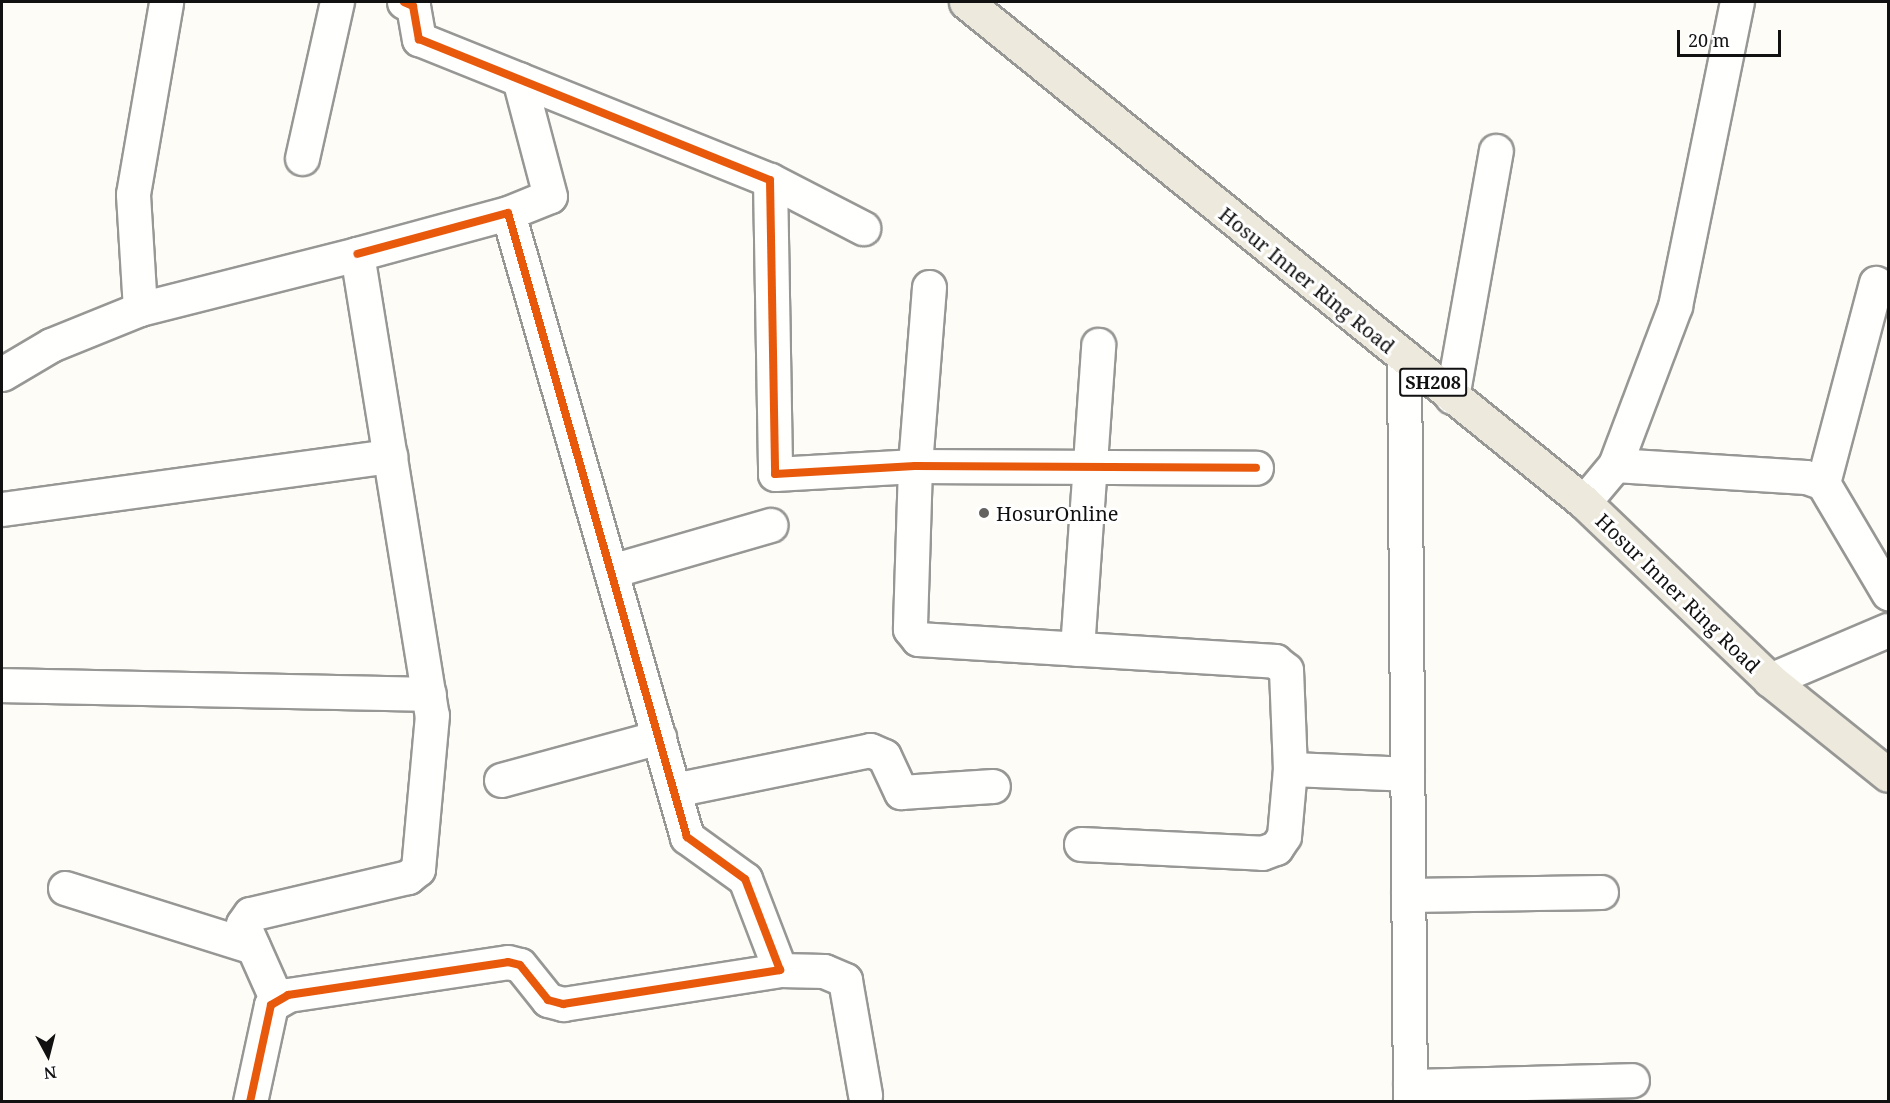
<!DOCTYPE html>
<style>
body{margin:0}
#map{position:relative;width:1890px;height:1103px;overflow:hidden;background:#fdfcf7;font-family:"Noto Serif",serif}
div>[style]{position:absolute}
.roads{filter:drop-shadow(2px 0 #979795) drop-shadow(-2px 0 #979795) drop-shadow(0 2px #979795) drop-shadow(0 -2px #979795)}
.minor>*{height:33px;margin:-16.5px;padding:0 16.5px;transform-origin:16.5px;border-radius:16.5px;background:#fffffe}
.major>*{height:33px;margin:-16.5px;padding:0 16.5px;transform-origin:16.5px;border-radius:16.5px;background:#ede9dc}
.cycleway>*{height:8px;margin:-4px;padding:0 4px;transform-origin:4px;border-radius:4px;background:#e8590c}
.dots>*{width:16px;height:16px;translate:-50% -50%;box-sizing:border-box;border:3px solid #fff;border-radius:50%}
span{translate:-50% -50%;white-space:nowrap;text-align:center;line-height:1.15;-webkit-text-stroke:6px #fff;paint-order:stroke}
.shield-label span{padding:2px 4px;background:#fff;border:2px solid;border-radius:4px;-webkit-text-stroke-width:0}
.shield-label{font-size:18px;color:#111;font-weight:700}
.street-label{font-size:20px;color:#111}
.poi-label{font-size:20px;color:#111}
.left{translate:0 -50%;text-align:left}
.frame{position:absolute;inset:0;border:3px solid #111;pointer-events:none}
.north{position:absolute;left:18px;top:1025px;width:60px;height:60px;-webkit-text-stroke:4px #fff;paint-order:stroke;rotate:173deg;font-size:16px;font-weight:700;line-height:24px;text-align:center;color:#111}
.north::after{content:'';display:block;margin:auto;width:21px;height:27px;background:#111;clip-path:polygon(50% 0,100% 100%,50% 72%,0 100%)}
.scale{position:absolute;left:1677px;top:30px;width:104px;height:27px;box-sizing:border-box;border:3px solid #111;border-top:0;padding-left:8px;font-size:18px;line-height:21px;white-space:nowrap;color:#111;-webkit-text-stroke:4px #fff;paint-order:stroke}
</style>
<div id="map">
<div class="roads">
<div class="minor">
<i style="left:404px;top:2px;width:10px;rotate:24deg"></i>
<i style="left:413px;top:6px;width:34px;rotate:80deg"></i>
<i style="left:419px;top:39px;width:378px;rotate:21.9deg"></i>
<i style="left:770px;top:180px;width:294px;rotate:89deg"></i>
<i style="left:775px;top:474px;width:140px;rotate:-3.3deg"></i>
<i style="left:915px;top:466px;width:341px;rotate:0.3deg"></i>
<i style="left:302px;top:158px;width:160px;rotate:-77.4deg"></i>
<i style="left:770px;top:180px;width:105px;rotate:27.3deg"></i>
<i style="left:508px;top:213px;width:45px;rotate:-22deg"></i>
<i style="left:550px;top:196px;width:121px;rotate:-104.8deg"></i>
<i style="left:929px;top:287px;width:180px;rotate:94.5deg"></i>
<i style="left:915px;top:466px;width:163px;rotate:91.8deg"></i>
<i style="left:910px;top:629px;width:13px;rotate:51deg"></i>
<i style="left:918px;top:639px;width:358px;rotate:3.5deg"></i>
<i style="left:1275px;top:661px;width:14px;rotate:39deg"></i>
<i style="left:1286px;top:670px;width:99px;rotate:87.7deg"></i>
<i style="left:1290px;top:769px;width:117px;rotate:2.4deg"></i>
<i style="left:140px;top:309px;width:115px;rotate:-93.5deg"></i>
<i style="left:133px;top:194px;width:195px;rotate:-80.2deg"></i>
<i style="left:1404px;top:359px;width:743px;rotate:89.54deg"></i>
<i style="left:2px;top:374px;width:57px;rotate:-30.6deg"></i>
<i style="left:51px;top:345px;width:96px;rotate:-22deg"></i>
<i style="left:140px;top:309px;width:224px;rotate:-14.2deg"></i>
<i style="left:357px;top:254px;width:467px;rotate:80.8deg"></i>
<i style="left:432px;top:715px;width:155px;rotate:95.2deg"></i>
<i style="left:418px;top:869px;width:13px;rotate:141deg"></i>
<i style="left:408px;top:877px;width:162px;rotate:166.8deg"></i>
<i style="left:250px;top:914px;width:12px;rotate:125deg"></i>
<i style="left:243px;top:924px;width:81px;rotate:66deg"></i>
<i style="left:1452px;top:397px;width:250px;rotate:-79.9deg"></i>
<i style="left:1615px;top:465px;width:191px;rotate:3.6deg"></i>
<i style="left:1806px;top:477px;width:18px;rotate:19deg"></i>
<i style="left:1823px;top:483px;width:128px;rotate:59.4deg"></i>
<i style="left:1823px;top:483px;width:207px;rotate:-75.2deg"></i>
<i style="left:1584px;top:502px;width:48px;rotate:-50deg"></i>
<i style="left:1615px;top:465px;width:170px;rotate:-69.3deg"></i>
<i style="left:1675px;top:306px;width:310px;rotate:-78.5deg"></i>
<i style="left:2px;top:509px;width:392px;rotate:-7.8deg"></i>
<i style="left:611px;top:571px;width:166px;rotate:-16.1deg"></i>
<i style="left:1077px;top:649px;width:305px;rotate:-86deg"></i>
<i style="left:1770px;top:680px;width:128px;rotate:-23deg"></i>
<i style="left:2px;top:685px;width:427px;rotate:1.2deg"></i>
<i style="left:501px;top:780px;width:164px;rotate:-15.2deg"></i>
<i style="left:674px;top:790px;width:200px;rotate:-11.5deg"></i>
<i style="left:870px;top:750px;width:15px;rotate:23deg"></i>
<i style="left:884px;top:756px;width:40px;rotate:65deg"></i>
<i style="left:901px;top:792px;width:92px;rotate:-3.7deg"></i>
<i style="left:1081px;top:844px;width:181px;rotate:2.8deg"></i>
<i style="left:1262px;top:853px;width:15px;rotate:-20deg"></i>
<i style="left:1276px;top:848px;width:14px;rotate:-56deg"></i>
<i style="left:1284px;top:836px;width:67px;rotate:-84.9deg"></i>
<i style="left:65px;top:888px;width:197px;rotate:17.4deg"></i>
<i style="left:1408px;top:895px;width:193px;rotate:-0.9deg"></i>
<i style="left:780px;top:970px;width:44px;rotate:1.3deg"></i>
<i style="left:824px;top:971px;width:23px;rotate:23deg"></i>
<i style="left:845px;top:980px;width:117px;rotate:80.1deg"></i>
<i style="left:1410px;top:1086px;width:222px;rotate:-1.5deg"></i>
<i style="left:250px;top:1102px;width:99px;rotate:-77.8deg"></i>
<i style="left:271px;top:1005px;width:20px;rotate:-30deg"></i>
<i style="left:288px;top:995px;width:222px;rotate:-8.5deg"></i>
<i style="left:508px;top:962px;width:12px;rotate:14deg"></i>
<i style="left:520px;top:965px;width:45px;rotate:51.3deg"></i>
<i style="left:548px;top:1000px;width:16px;rotate:15deg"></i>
<i style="left:563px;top:1004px;width:220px;rotate:-8.9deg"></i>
<i style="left:780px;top:970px;width:97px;rotate:-111deg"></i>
<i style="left:745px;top:879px;width:72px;rotate:-144.1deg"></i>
<i style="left:687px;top:837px;width:649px;rotate:-106.01deg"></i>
<i style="left:508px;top:213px;width:156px;rotate:164.8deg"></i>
</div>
<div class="major">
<i style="left:966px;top:2px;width:795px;rotate:38.97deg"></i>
<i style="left:1584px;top:502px;width:257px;rotate:43.7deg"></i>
<i style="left:1770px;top:680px;width:151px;rotate:38.8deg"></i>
</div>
</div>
<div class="cycleway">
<i style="left:404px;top:2px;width:10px;rotate:24deg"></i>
<i style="left:413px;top:6px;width:34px;rotate:80deg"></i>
<i style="left:419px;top:39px;width:378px;rotate:21.9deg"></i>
<i style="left:770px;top:180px;width:294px;rotate:89deg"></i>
<i style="left:775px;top:474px;width:140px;rotate:-3.3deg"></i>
<i style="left:915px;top:466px;width:341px;rotate:0.3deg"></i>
<i style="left:250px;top:1102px;width:99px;rotate:-77.8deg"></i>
<i style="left:271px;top:1005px;width:20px;rotate:-30deg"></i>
<i style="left:288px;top:995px;width:222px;rotate:-8.5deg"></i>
<i style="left:508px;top:962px;width:12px;rotate:14deg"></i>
<i style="left:520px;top:965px;width:45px;rotate:51.3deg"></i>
<i style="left:548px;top:1000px;width:16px;rotate:15deg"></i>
<i style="left:563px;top:1004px;width:220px;rotate:-8.9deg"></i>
<i style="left:780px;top:970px;width:97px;rotate:-111deg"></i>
<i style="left:745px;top:879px;width:72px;rotate:-144.1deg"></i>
<i style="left:687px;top:837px;width:649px;rotate:-106.01deg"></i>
<i style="left:508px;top:213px;width:156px;rotate:164.8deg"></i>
</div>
<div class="dots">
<i style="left:984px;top:513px;background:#646362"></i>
</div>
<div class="shield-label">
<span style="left:1433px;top:382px">SH208</span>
</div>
<div class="street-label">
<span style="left:1307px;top:280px;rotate:39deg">Hosur Inner Ring Road</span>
<span style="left:1678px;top:593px;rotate:44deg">Hosur Inner Ring Road</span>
</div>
<div class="poi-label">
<span class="left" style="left:996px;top:513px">HosurOnline</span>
</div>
<div class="frame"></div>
<div class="north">N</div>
<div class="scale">20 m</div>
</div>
